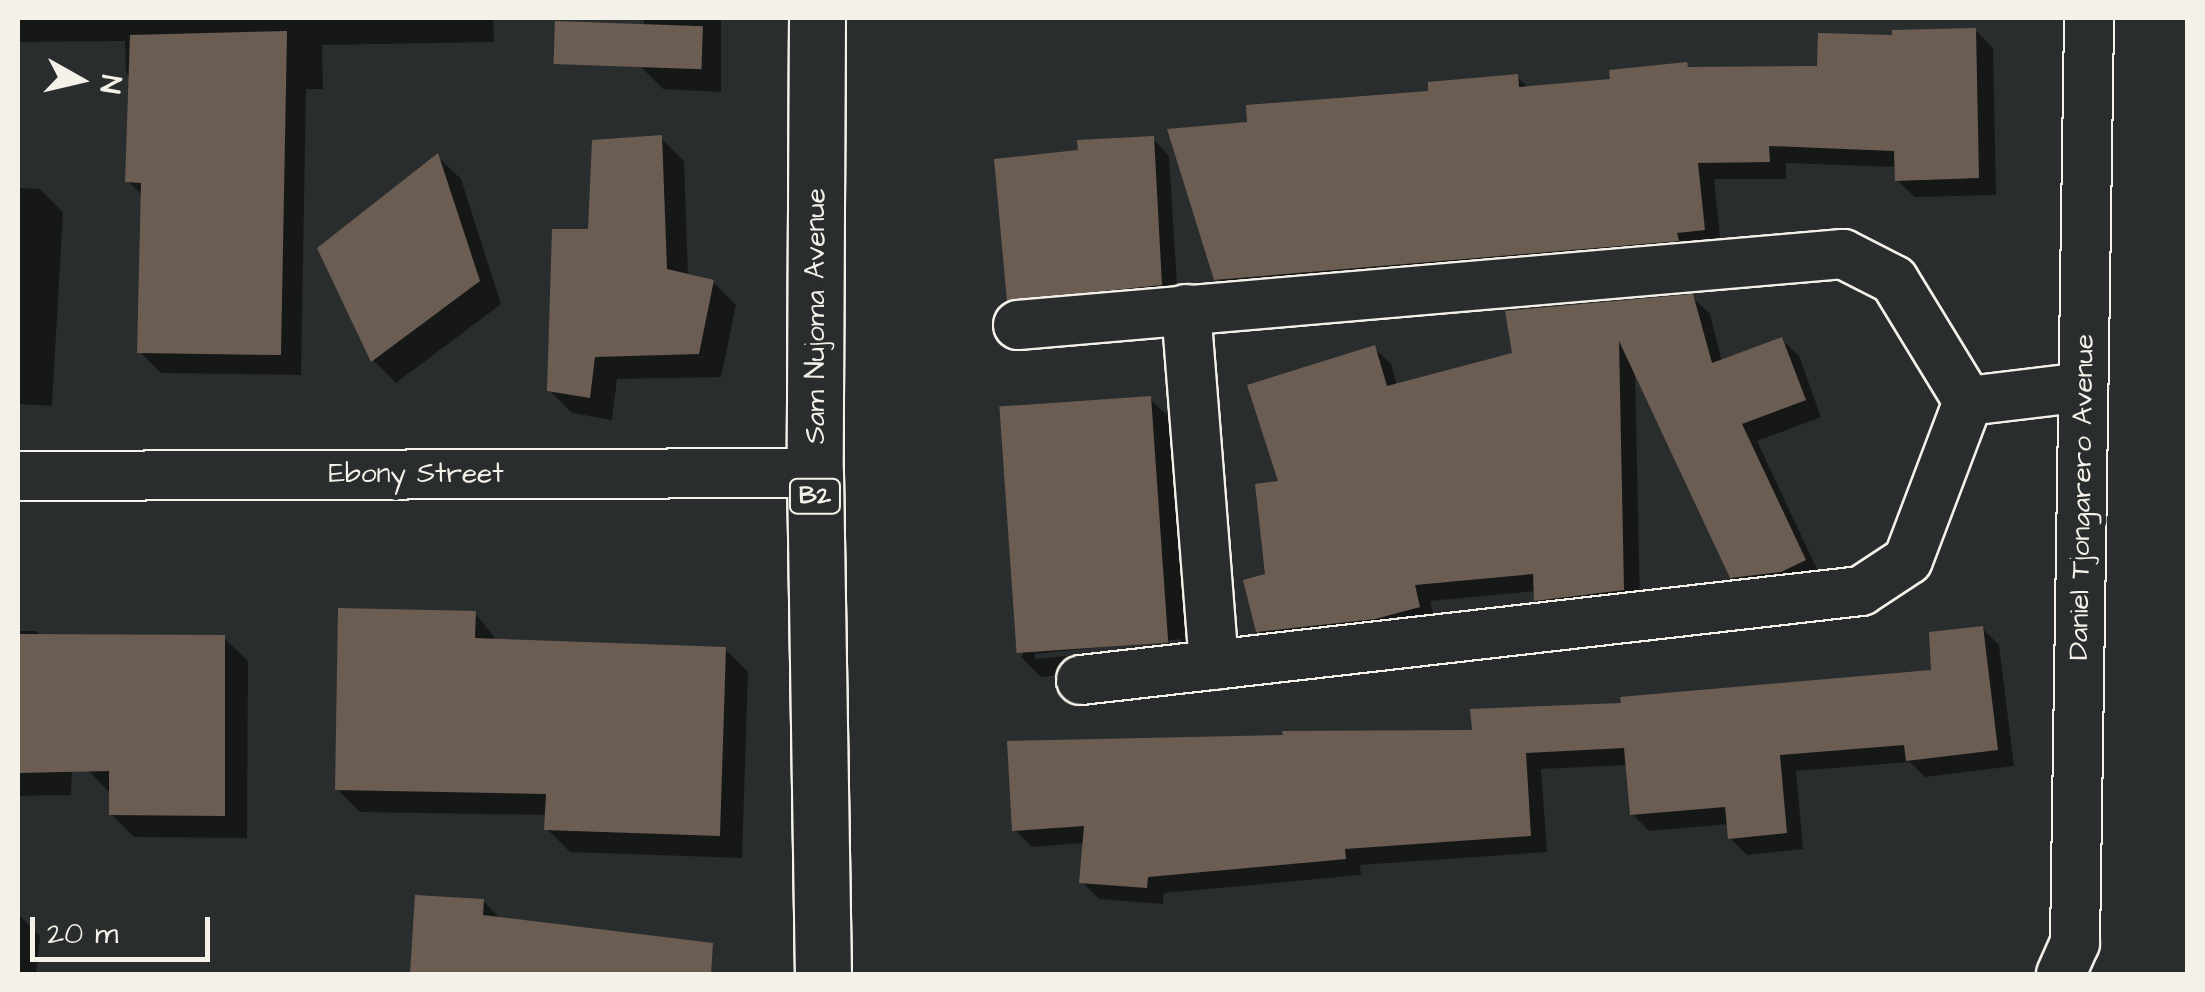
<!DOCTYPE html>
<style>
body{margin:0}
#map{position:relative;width:2205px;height:992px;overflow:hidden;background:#2a2d2e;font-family:"Architects Daughter",sans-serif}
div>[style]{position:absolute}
.shadow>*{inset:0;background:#0007}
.building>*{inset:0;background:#6c5d53;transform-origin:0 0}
.roads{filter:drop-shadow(2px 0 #f4f1e8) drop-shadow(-2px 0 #f4f1e8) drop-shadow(0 2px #f4f1e8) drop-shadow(0 -2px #f4f1e8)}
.street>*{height:48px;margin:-24px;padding:0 24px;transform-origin:24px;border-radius:24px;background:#2a2d2e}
.highway>*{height:55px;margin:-27.5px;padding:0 27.5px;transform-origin:27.5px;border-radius:27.5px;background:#2a2d2e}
span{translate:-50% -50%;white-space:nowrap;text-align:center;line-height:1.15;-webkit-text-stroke:10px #2a2d2e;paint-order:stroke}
.shield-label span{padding:2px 8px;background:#2a2d2e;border:2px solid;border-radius:8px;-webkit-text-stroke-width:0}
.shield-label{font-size:25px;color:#f4f1e8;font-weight:700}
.street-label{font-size:28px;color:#f4f1e8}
.frame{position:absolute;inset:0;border:20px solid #f4f1e8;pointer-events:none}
.north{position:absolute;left:30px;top:30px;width:100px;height:100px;-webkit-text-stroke:8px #2a2d2e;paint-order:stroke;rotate:98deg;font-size:28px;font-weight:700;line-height:40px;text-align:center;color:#f4f1e8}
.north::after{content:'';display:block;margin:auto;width:35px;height:45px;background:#f4f1e8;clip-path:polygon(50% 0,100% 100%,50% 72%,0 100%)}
.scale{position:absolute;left:30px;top:917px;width:180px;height:45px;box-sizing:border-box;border:5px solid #f4f1e8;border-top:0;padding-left:12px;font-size:30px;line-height:35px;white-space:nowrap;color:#f4f1e8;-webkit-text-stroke:8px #2a2d2e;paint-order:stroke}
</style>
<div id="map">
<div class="shadow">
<i style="clip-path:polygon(18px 18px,493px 18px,494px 42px,322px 45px,323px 89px,306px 89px,301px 375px,161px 373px,140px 352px,143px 196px,128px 181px,131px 78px,126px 73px,125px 41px,18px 42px)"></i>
<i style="clip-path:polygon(644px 18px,721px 18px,721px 92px,663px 89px,642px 68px)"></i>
<i style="clip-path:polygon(1975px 30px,1993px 48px,1996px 195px,1915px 197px,1897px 180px,1897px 167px,1786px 163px,1786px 179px,1714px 179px,1721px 247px,1235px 297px,1217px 279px,1250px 124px,1517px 77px,1529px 88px,1613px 81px,1686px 64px,1692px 70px,1819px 69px,1895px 38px)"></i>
<i style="clip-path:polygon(661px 138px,684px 161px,688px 276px,713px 282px,736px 305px,721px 377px,617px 379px,612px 420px,572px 413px,549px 390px,590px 231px)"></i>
<i style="clip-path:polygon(1153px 139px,1169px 156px,1178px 301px,1026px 316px,1009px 300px,1080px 153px)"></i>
<i style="clip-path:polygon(438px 157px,461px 179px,501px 304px,396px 383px,373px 360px)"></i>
<i style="clip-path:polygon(18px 188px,40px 189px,63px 212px,52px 406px,18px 404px)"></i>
<i style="clip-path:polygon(1692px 297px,1710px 314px,1722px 362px,1782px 340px,1799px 356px,1821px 417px,1757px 441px,1821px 578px,1750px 594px,1733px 577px,1635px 369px,1640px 606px,1553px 616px,1536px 600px,1536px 591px,1430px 601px,1436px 624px,1276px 648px,1259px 631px,1281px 484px,1374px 348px,1391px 364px,1397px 386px,1514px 355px)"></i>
<i style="clip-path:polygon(evenodd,1150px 399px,1170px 418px,1187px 661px,1041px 677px,1021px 657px,1150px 399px,1181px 639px,1181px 644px,1035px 659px,1035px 654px,1181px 639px)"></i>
<i style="clip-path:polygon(475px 613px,498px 642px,725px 649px,748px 672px,742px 858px,570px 852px,547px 829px,547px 815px,360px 812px,337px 789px)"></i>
<i style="clip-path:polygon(1982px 628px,1999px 645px,2014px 766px,1925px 777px,1910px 762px,1796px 771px,1803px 849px,1747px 855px,1730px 838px,1729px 824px,1649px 831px,1632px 814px,1628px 765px,1541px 769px,1547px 852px,1360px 865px,1361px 875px,1164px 893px,1163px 904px,1099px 899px,1082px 882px,1085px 843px,1032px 847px,1015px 830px,1623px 705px,1934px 672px)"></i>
<i style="clip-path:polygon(18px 631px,36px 631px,42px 637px,224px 638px,248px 661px,247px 838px,134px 837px,111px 814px,111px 794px,88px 770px,72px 771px,71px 795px,18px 796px)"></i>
<i style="clip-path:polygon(417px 897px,483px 901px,502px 920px,693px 963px,692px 974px,412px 974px)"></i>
<i style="clip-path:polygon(18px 914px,40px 936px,36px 974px,18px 974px)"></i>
</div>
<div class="building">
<i style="left:555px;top:21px;width:148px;height:43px;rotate:2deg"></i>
<i style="clip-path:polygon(1976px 28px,1979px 178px,1895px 181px,1894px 151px,1769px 146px,1770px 162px,1698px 163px,1705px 230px,1677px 233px,1679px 241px,1214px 280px,1167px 129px,1247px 122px,1246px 105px,1428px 91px,1428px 82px,1518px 74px,1519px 87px,1610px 79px,1609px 70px,1687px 62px,1688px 67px,1817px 66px,1818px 33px,1892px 35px,1892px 30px)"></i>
<i style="clip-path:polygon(287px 31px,281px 355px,137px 353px,141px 183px,125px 182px,130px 35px)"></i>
<i style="clip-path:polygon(662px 135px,667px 269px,714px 280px,699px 354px,595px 357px,590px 398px,547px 391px,552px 229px,588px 229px,592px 140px)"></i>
<i style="clip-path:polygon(1154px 136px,1162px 285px,1007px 301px,994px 159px,1078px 150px,1077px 140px)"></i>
<i style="clip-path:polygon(438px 153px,480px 281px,371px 362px,317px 248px)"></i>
<i style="clip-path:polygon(1693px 294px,1712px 363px,1782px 337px,1806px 400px,1742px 424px,1806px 560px,1781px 572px,1730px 578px,1619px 341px,1624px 590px,1534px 601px,1533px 574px,1415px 585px,1420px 607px,1375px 619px,1256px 632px,1243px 580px,1265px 574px,1255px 484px,1278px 481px,1247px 385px,1375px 345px,1387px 386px,1512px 353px,1505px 311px)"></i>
<i style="left:1151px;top:396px;width:247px;height:152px;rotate:86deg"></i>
<i style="clip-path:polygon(338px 608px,476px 611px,475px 638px,726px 647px,720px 836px,544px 830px,546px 794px,335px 790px)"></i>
<i style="clip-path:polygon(1983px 626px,1998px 750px,1906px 761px,1904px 745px,1780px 755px,1787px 833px,1728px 839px,1725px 807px,1630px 815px,1624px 748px,1526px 753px,1531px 836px,1345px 849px,1346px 859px,1148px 877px,1147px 888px,1079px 883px,1084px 826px,1012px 831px,1007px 741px,1283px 735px,1282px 731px,1472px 730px,1470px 709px,1621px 703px,1620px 697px,1931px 670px,1929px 632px)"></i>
<i style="clip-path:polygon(18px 634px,225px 635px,225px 816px,109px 815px,109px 771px,18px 773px)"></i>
<i style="clip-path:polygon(415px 895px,484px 899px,483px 915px,713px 943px,711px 974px,410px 974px)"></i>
</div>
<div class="roads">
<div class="street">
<i style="left:1186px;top:309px;width:357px;rotate:85.5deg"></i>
<i style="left:1018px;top:325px;width:828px;rotate:-4.92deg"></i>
<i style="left:1843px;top:254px;width:57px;rotate:27deg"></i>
<i style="left:1894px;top:280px;width:142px;rotate:58.6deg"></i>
<i style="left:1968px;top:401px;width:116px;rotate:-6.9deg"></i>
<i style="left:18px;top:476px;width:797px;rotate:-0.22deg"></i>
<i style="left:1081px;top:680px;width:785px;rotate:-6.51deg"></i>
<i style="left:1861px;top:591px;width:56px;rotate:-33.4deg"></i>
<i style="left:1908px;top:560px;width:170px;rotate:-69.3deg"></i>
<i style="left:2061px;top:974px;width:34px;rotate:-66deg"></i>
<i style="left:2075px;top:943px;width:925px;rotate:-89.13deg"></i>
</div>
<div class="highway">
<i style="left:817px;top:18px;width:455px;rotate:90.3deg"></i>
<i style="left:815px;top:473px;width:501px;rotate:89.09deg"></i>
</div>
</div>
<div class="shield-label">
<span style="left:815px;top:496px">B2</span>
</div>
<div class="street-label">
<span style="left:816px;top:316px;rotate:-90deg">Sam Nujoma Avenue</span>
<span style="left:416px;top:474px">Ebony Street</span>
<span style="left:2082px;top:497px;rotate:-89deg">Daniel Tjongarero Avenue</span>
</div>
<div class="frame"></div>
<div class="north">N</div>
<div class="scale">20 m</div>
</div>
